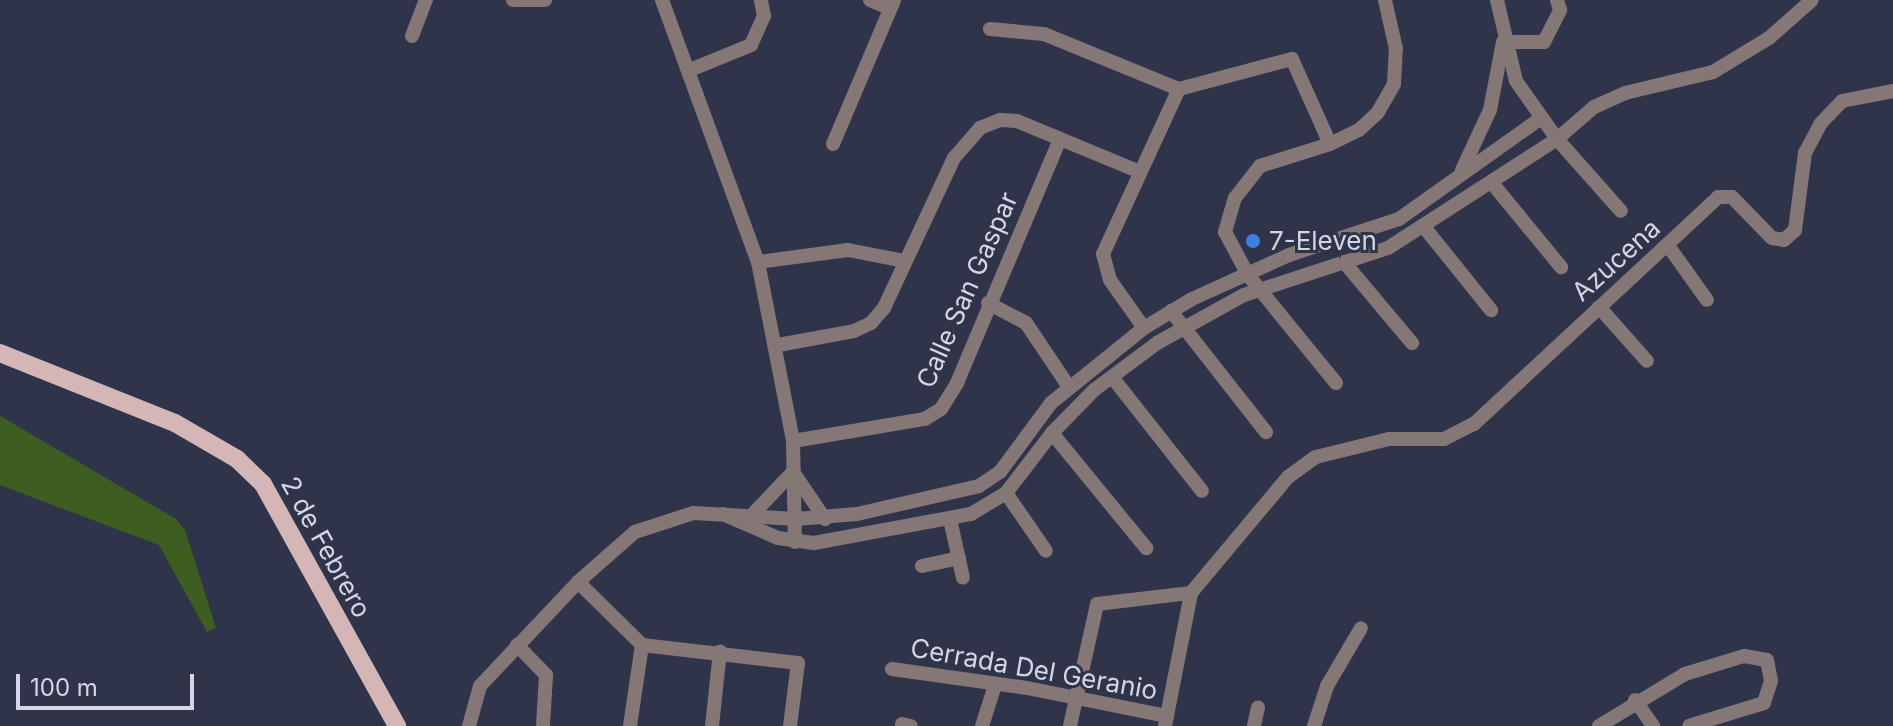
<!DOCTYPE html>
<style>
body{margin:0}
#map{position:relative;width:1893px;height:726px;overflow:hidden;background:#30344a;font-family:Inter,sans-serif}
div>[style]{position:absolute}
.green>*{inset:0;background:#3e5e21}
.minor>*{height:14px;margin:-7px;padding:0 7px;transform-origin:7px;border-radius:7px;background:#857776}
.major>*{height:18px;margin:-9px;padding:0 9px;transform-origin:9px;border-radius:9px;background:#d3b6b5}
.dots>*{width:22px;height:22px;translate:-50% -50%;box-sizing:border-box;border:4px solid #30344a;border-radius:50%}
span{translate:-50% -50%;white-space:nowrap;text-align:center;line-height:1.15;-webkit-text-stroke:6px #30344a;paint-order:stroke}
.poi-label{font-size:26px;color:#d3d6e4}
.left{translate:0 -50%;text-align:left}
.street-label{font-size:26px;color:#d3d6e4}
.scale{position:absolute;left:16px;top:674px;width:178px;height:36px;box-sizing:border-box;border:4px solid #d3d6e4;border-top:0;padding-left:10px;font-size:24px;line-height:28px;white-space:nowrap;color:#d3d6e4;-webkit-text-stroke:6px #30344a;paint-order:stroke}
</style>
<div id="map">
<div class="green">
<i style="clip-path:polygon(0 416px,176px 519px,185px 530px,216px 628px,207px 632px,159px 545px,0 485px)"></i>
</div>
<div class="minor">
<i style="left:513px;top:0;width:32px"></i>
<i style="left:662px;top:0;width:279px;rotate:69.9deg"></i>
<i style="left:758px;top:262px;width:182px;rotate:78.9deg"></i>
<i style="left:793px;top:441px;width:101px;rotate:88.9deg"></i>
<i style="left:870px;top:0;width:21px;rotate:23deg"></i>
<i style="left:1497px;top:0;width:83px;rotate:76.8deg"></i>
<i style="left:1516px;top:81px;width:71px;rotate:54.7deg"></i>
<i style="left:1557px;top:139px;width:96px;rotate:48.4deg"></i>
<i style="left:990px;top:29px;width:54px;rotate:5.3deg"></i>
<i style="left:1044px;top:34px;width:146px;rotate:22.2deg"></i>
<i style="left:412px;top:36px;width:39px;rotate:-69deg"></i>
<i style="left:690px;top:70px;width:66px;rotate:-22.3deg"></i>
<i style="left:751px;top:45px;width:32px;rotate:-66deg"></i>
<i style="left:764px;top:16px;width:16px;rotate:-101deg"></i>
<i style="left:1179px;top:89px;width:117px;rotate:-14.9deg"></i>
<i style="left:1292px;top:59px;width:93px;rotate:65.9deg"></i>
<i style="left:833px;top:144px;width:156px;rotate:-67deg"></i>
<i style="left:1462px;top:170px;width:66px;rotate:-65deg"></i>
<i style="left:1490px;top:110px;width:69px;rotate:-79.2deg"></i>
<i style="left:1503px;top:42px;width:41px"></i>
<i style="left:1544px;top:42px;width:36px;rotate:-63deg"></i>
<i style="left:1560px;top:10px;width:10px;rotate:-107deg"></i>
<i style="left:1492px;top:183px;width:109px;rotate:50.6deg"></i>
<i style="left:1424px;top:227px;width:107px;rotate:51.1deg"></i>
<i style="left:1669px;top:247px;width:65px;rotate:54.4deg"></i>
<i style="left:758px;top:262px;width:91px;rotate:-7.6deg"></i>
<i style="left:848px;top:250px;width:57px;rotate:11.1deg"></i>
<i style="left:1344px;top:262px;width:106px;rotate:50deg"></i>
<i style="left:988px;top:303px;width:43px;rotate:27.8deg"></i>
<i style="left:1026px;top:323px;width:77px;rotate:56.1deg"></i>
<i style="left:1599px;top:307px;width:72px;rotate:48.4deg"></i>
<i style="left:1171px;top:311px;width:154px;rotate:51.9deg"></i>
<i style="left:1144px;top:328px;width:59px;rotate:-125.3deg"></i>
<i style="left:1110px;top:280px;width:27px;rotate:-105deg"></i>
<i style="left:1103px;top:254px;width:182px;rotate:-65.3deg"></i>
<i style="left:778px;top:345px;width:77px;rotate:-10.4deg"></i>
<i style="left:854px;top:331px;width:19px;rotate:-25deg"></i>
<i style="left:871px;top:323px;width:20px;rotate:-49deg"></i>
<i style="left:884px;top:308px;width:166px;rotate:-65deg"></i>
<i style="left:954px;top:158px;width:40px;rotate:-49deg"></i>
<i style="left:980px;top:128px;width:22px;rotate:-22deg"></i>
<i style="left:1000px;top:120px;width:17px;rotate:3deg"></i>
<i style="left:1017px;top:121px;width:131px;rotate:22.5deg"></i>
<i style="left:1112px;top:377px;width:145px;rotate:51.7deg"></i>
<i style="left:1336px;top:383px;width:139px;rotate:-129.2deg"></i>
<i style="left:1248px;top:275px;width:49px;rotate:-118.1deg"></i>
<i style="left:1225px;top:232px;width:35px;rotate:-74deg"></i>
<i style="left:1235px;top:198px;width:41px;rotate:-52deg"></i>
<i style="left:1260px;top:166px;width:73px;rotate:-17.4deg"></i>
<i style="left:1330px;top:144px;width:32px;rotate:-26deg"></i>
<i style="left:1359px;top:130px;width:26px;rotate:-43deg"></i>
<i style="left:1378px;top:112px;width:32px;rotate:-60deg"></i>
<i style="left:1394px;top:84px;width:35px;rotate:-87deg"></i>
<i style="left:1396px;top:49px;width:50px;rotate:-102.7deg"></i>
<i style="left:1052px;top:433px;width:149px;rotate:50.7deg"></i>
<i style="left:793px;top:441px;width:134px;rotate:-9.5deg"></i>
<i style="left:925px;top:419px;width:19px;rotate:-32deg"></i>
<i style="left:941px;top:409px;width:31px;rotate:-58deg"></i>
<i style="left:957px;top:383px;width:265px;rotate:-67.1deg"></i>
<i style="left:1006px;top:493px;width:70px;rotate:55.4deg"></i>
<i style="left:723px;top:514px;width:60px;rotate:23.6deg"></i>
<i style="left:778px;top:538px;width:36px;rotate:8deg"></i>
<i style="left:814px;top:543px;width:160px;rotate:-10.5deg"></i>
<i style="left:971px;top:514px;width:41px;rotate:-31deg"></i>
<i style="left:1006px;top:493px;width:76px;rotate:-52.5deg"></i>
<i style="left:1052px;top:433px;width:60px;rotate:-45.7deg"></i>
<i style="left:1094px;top:390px;width:79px;rotate:-36.7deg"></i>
<i style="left:1157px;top:343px;width:99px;rotate:-28.9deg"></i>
<i style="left:1244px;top:295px;width:151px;rotate:-18.1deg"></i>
<i style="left:1388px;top:248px;width:201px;rotate:-32.8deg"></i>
<i style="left:1557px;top:139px;width:49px;rotate:-40.9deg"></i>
<i style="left:1594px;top:107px;width:34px;rotate:-24deg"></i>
<i style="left:1625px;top:93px;width:90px;rotate:-13.4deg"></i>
<i style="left:1713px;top:72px;width:66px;rotate:-31.3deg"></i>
<i style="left:1769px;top:38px;width:57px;rotate:-41.5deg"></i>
<i style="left:752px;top:515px;width:59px;rotate:-46.4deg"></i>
<i style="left:793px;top:472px;width:57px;rotate:55.8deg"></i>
<i style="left:950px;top:519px;width:60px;rotate:77.6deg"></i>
<i style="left:922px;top:566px;width:38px;rotate:-12deg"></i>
<i style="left:578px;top:582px;width:90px;rotate:44.5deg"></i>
<i style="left:517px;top:645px;width:42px;rotate:46deg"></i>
<i style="left:546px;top:675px;width:51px;rotate:93.4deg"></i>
<i style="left:642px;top:645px;width:157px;rotate:6.6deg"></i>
<i style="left:798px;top:663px;width:64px;rotate:97.2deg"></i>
<i style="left:892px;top:669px;width:136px;rotate:8deg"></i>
<i style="left:1027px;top:688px;width:143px;rotate:11.3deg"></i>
<i style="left:1635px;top:700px;width:32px;rotate:55deg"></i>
<i style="left:902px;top:724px;width:9px;rotate:13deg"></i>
<i style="left:469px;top:726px;width:41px;rotate:-74.6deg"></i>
<i style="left:480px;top:686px;width:143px;rotate:-46.7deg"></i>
<i style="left:578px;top:582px;width:76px;rotate:-41.3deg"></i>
<i style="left:635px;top:532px;width:61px;rotate:-18.1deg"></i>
<i style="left:693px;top:513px;width:103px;rotate:3.3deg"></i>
<i style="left:796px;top:519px;width:61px;rotate:-4.7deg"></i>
<i style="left:857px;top:514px;width:125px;rotate:-12.9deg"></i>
<i style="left:979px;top:486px;width:25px;rotate:-34deg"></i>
<i style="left:1000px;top:472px;width:86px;rotate:-53.5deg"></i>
<i style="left:1051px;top:403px;width:119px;rotate:-38.9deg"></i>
<i style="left:1144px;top:328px;width:56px;rotate:-31.1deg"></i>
<i style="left:1192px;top:299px;width:107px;rotate:-24.4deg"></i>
<i style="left:1289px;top:255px;width:116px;rotate:-18.1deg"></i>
<i style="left:1399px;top:219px;width:174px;rotate:-35.4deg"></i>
<i style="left:630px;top:726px;width:82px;rotate:-81.6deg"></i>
<i style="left:712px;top:726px;width:75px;rotate:-83.9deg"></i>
<i style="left:982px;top:726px;width:43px;rotate:-72.4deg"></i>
<i style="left:1070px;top:726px;width:125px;rotate:-77.5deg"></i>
<i style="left:1097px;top:604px;width:95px;rotate:-6.7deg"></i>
<i style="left:1165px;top:726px;width:136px;rotate:-78.9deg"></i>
<i style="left:1191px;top:593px;width:151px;rotate:-50.1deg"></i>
<i style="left:1288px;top:477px;width:34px;rotate:-36deg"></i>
<i style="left:1316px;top:457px;width:75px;rotate:-13.9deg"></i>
<i style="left:1389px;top:439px;width:55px"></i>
<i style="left:1444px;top:439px;width:34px;rotate:-27deg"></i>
<i style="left:1474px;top:424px;width:333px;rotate:-42.9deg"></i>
<i style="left:1718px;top:197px;width:14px"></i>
<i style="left:1732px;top:197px;width:57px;rotate:45.7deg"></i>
<i style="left:1772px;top:238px;width:12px;rotate:9deg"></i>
<i style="left:1784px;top:240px;width:15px;rotate:-42deg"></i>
<i style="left:1795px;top:230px;width:78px;rotate:-82.6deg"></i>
<i style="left:1805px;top:153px;width:34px;rotate:-62deg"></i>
<i style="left:1821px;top:123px;width:30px;rotate:-46deg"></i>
<i style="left:1842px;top:101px;width:52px;rotate:-11.1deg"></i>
<i style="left:1254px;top:726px;width:19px;rotate:-78deg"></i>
<i style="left:1314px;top:726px;width:42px;rotate:-72deg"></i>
<i style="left:1327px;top:686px;width:67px;rotate:-59.6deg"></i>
<i style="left:1599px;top:726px;width:100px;rotate:-31.2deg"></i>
<i style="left:1685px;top:674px;width:62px;rotate:-17deg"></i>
<i style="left:1744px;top:656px;width:23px;rotate:10deg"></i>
<i style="left:1767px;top:660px;width:21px;rotate:79deg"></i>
<i style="left:1771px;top:681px;width:23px;rotate:108deg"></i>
<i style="left:1764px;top:703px;width:78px;rotate:163deg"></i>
</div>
<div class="major">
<i style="left:0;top:353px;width:188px;rotate:21.8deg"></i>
<i style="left:175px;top:423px;width:72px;rotate:30.1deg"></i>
<i style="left:237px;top:459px;width:36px;rotate:44deg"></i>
<i style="left:263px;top:484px;width:277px;rotate:61deg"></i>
</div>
<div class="dots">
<i style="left:1253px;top:241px;background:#3f7fe0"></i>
</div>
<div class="poi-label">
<span class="left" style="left:1269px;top:241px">7-Eleven</span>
</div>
<div class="street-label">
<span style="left:1616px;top:260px;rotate:-42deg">Azucena</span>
<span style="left:967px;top:290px;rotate:-66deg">Calle San Gaspar</span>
<span style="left:326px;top:547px;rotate:61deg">2 de Febrero</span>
<span style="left:1034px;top:669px;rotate:10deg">Cerrada Del Geranio</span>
</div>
<div class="scale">100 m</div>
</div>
